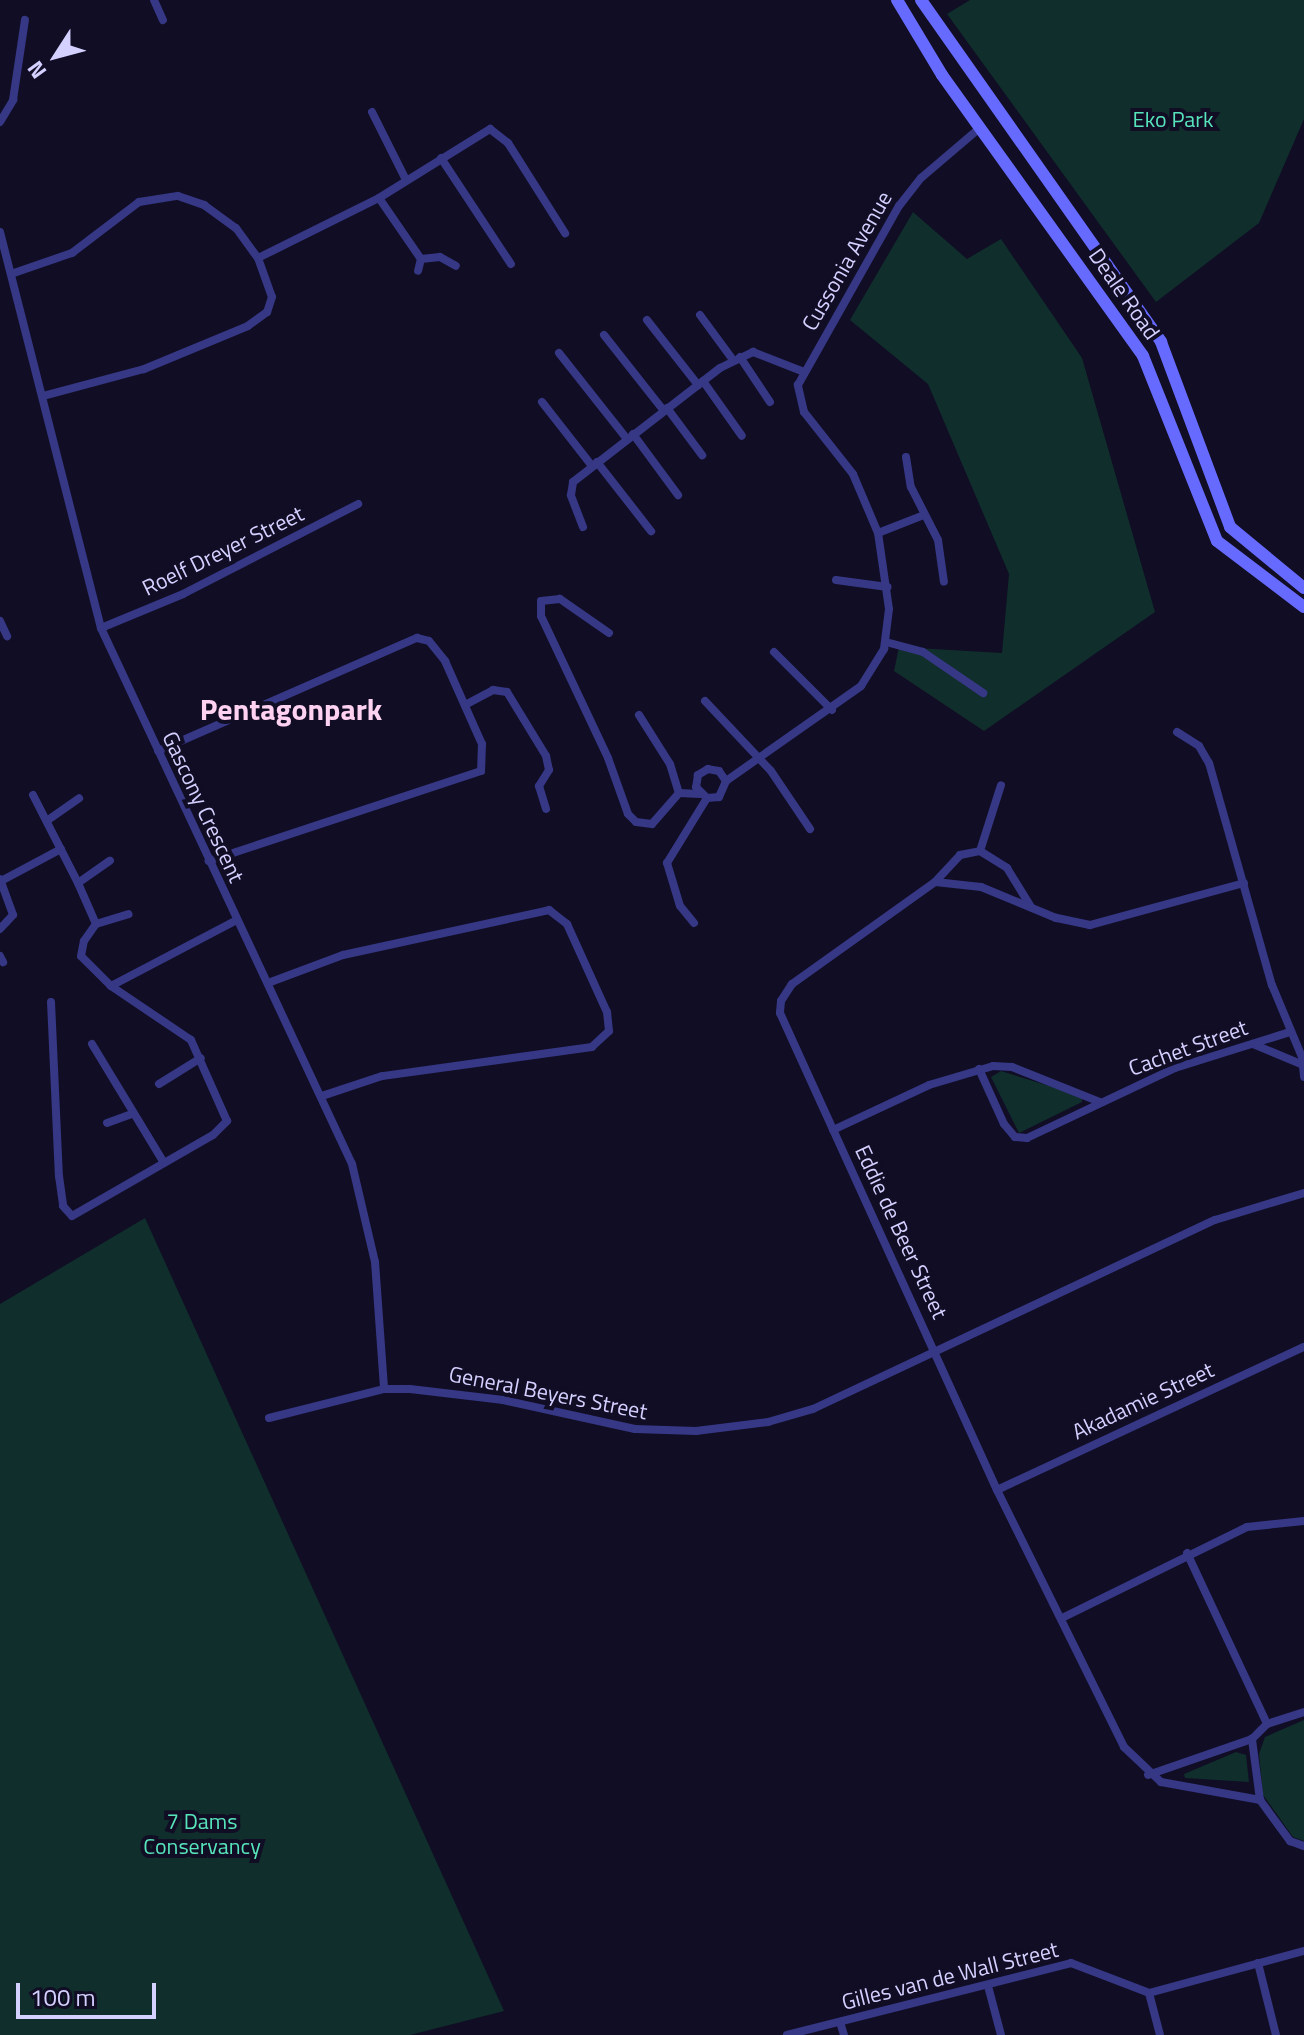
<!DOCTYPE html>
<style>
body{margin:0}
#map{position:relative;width:1304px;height:2035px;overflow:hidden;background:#100d24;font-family:"Titillium Web",sans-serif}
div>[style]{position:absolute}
.green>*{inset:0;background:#102e2c}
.street>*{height:8px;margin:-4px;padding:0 4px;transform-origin:4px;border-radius:4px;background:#363785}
.secondary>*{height:12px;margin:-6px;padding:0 6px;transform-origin:6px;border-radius:6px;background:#676aff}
span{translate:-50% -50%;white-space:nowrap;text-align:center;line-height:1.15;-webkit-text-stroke:8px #100d24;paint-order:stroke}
.park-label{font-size:22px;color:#57e4bb}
.street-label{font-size:22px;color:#d4d0ff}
.district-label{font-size:30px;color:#ffd2f1;font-weight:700}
.north{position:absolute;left:16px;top:16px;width:80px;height:80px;-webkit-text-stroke:6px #100d24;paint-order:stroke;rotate:234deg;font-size:22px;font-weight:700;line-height:32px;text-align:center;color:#d4d0ff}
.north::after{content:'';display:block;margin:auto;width:28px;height:36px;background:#d4d0ff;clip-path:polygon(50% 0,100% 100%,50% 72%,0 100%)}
.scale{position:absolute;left:16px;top:1983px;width:140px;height:36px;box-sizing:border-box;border:4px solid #d4d0ff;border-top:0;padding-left:10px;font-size:24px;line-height:28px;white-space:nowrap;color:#d4d0ff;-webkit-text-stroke:6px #100d24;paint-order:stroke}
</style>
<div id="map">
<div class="green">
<i style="clip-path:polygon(970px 0,1304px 0,1304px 119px,1259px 223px,1156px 302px,947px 14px)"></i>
<i style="clip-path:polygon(913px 212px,967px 259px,1001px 239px,1082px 358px,1155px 612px,984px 731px,894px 671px,899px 647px,1002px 653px,1009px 574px,928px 384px,850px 320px)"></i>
<i style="clip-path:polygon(1001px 1071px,1082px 1096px,1082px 1102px,1019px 1133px,991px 1077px)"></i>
<i style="clip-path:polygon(145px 1218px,504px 2011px,410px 2035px,0 2035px,0 1304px)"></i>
<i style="clip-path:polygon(1304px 1720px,1304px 1841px,1293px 1837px,1263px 1795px,1259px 1754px,1265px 1737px)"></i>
<i style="clip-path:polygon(1236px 1752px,1246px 1755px,1249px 1782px,1185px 1778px,1184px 1774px)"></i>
</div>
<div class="street">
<i style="left:154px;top:0;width:22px;rotate:66deg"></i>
<i style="left:372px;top:112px;width:76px;rotate:63.4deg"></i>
<i style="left:0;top:122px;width:26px;rotate:-59deg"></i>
<i style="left:13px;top:100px;width:81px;rotate:-81.5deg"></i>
<i style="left:441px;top:158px;width:127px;rotate:56.6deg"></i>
<i style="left:379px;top:198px;width:74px;rotate:55.5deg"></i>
<i style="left:421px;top:259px;width:12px;rotate:104deg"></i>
<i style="left:0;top:232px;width:409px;rotate:75.7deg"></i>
<i style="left:101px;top:628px;width:592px;rotate:64.91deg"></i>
<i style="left:352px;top:1164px;width:101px;rotate:76.8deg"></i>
<i style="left:375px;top:1262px;width:127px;rotate:85.9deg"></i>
<i style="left:258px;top:258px;width:135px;rotate:-26.4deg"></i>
<i style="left:379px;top:198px;width:131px;rotate:-31.9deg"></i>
<i style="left:490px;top:129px;width:23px;rotate:38deg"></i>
<i style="left:508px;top:143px;width:107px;rotate:57.7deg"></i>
<i style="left:421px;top:259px;width:19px;rotate:-6deg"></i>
<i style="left:440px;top:257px;width:18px;rotate:29deg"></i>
<i style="left:11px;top:274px;width:65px;rotate:-19deg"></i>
<i style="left:72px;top:253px;width:84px;rotate:-37.3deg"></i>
<i style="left:139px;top:202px;width:39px;rotate:-9deg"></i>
<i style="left:178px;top:196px;width:28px;rotate:19deg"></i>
<i style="left:204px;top:205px;width:39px;rotate:36deg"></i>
<i style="left:236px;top:228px;width:37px;rotate:54deg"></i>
<i style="left:258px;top:258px;width:41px;rotate:70.3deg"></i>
<i style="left:272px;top:297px;width:16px;rotate:108deg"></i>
<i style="left:267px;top:312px;width:24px;rotate:144deg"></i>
<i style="left:248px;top:326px;width:113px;rotate:157.5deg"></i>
<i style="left:144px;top:369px;width:105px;rotate:165deg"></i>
<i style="left:700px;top:315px;width:56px;rotate:53.7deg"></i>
<i style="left:647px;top:320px;width:83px;rotate:51.9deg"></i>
<i style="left:604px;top:335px;width:97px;rotate:51.7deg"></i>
<i style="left:559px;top:353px;width:110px;rotate:51.7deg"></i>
<i style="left:740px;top:357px;width:54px;rotate:56.3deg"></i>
<i style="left:703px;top:381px;width:67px;rotate:54.7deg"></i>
<i style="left:542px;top:402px;width:81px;rotate:52deg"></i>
<i style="left:667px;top:408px;width:59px;rotate:53.3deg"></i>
<i style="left:633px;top:434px;width:76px;rotate:53.6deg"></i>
<i style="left:906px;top:457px;width:30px;rotate:81deg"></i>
<i style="left:911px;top:487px;width:59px;rotate:63deg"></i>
<i style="left:938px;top:540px;width:42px;rotate:81.9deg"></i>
<i style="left:597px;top:462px;width:88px;rotate:52deg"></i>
<i style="left:583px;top:527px;width:34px;rotate:-111deg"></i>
<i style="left:571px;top:495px;width:13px;rotate:-81deg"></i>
<i style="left:573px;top:482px;width:186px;rotate:-37.8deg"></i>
<i style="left:720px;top:368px;width:37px;rotate:-26deg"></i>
<i style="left:753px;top:352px;width:55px;rotate:21.4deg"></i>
<i style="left:878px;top:533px;width:49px;rotate:-21.4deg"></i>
<i style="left:836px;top:580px;width:52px;rotate:7.7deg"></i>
<i style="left:0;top:621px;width:17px;rotate:65deg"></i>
<i style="left:101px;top:628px;width:89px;rotate:-22.5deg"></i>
<i style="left:183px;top:594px;width:197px;rotate:-27.2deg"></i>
<i style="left:609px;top:633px;width:60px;rotate:-145.2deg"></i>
<i style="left:560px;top:599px;width:19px;rotate:174deg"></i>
<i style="left:541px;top:601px;width:15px;rotate:90deg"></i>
<i style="left:541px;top:616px;width:157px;rotate:64.7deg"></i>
<i style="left:608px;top:758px;width:59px;rotate:70.3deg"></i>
<i style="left:628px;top:814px;width:11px;rotate:45deg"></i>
<i style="left:636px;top:822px;width:16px;rotate:7deg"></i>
<i style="left:652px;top:824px;width:41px;rotate:-48.9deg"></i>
<i style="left:886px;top:642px;width:38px;rotate:15deg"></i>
<i style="left:923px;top:652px;width:73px;rotate:34.3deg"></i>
<i style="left:774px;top:652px;width:82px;rotate:45deg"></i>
<i style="left:705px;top:701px;width:96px;rotate:46.7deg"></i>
<i style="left:771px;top:771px;width:70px;rotate:56.1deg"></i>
<i style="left:465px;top:705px;width:32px;rotate:-28deg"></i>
<i style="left:493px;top:690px;width:14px;rotate:8deg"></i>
<i style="left:507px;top:692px;width:75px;rotate:58.6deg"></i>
<i style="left:546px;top:756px;width:14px;rotate:78deg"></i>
<i style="left:549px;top:770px;width:19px;rotate:122deg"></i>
<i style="left:539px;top:786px;width:24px;rotate:73deg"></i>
<i style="left:639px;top:715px;width:58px;rotate:57.7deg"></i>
<i style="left:670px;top:764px;width:30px;rotate:73deg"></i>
<i style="left:679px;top:793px;width:21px;rotate:3deg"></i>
<i style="left:1177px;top:732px;width:26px;rotate:32deg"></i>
<i style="left:1199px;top:746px;width:20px;rotate:60deg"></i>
<i style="left:1209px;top:763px;width:231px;rotate:74.2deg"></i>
<i style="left:1272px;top:985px;width:78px;rotate:67.4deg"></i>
<i style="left:1302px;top:1057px;width:20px;rotate:84deg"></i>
<i style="left:158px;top:751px;width:283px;rotate:-23.6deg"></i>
<i style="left:417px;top:638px;width:12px;rotate:14deg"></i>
<i style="left:429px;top:641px;width:26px;rotate:51deg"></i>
<i style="left:445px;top:661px;width:91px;rotate:66deg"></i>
<i style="left:482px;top:744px;width:27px;rotate:92deg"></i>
<i style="left:481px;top:771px;width:287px;rotate:161.7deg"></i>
<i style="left:726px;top:781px;width:12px;rotate:-125deg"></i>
<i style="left:719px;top:771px;width:11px;rotate:-170deg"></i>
<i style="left:708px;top:769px;width:12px;rotate:149deg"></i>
<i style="left:698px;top:775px;width:12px;rotate:99deg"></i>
<i style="left:696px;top:787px;width:16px;rotate:45deg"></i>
<i style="left:707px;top:798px;width:12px;rotate:-5deg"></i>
<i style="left:719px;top:797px;width:17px;rotate:-66deg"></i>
<i style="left:726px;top:781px;width:165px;rotate:-35.1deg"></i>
<i style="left:861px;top:686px;width:44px;rotate:-58.1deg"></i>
<i style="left:884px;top:649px;width:40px;rotate:-82.9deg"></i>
<i style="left:889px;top:609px;width:77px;rotate:-98.2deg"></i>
<i style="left:878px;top:533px;width:64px;rotate:-113deg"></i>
<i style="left:853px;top:474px;width:79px;rotate:-128.3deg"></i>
<i style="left:804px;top:412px;width:28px;rotate:-103deg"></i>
<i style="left:798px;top:385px;width:206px;rotate:-60.6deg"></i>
<i style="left:899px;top:206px;width:36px;rotate:-52deg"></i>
<i style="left:921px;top:178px;width:79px;rotate:-40.4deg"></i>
<i style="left:33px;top:795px;width:99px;rotate:62.9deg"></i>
<i style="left:48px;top:820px;width:38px;rotate:-35deg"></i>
<i style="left:980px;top:851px;width:69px;rotate:-72.3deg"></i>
<i style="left:0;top:879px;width:38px;rotate:70deg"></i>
<i style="left:13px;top:915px;width:19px;rotate:133deg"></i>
<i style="left:1px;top:881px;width:68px;rotate:-28.1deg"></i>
<i style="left:935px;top:882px;width:37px;rotate:-47deg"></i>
<i style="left:960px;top:855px;width:20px;rotate:-11deg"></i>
<i style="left:980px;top:851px;width:32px;rotate:32deg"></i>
<i style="left:1007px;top:868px;width:46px;rotate:58.4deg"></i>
<i style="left:1244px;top:883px;width:160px;rotate:164.7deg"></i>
<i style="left:1090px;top:925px;width:35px;rotate:-168deg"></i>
<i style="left:1056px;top:918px;width:81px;rotate:-157.5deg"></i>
<i style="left:981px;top:887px;width:46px;rotate:-173.8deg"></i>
<i style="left:935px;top:882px;width:176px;rotate:144.5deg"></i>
<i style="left:792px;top:984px;width:20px;rotate:123deg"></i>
<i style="left:781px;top:1001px;width:12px;rotate:95deg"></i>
<i style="left:780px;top:1013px;width:524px;rotate:65.54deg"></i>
<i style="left:997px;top:1490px;width:287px;rotate:63.7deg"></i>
<i style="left:1124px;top:1747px;width:51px;rotate:43.4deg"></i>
<i style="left:1161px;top:1782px;width:101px;rotate:10.3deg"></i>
<i style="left:1260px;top:1800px;width:51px;rotate:53.8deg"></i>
<i style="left:1290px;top:1841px;width:15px;rotate:20deg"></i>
<i style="left:694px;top:923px;width:22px;rotate:-129deg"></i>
<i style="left:680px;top:906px;width:45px;rotate:-106.8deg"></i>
<i style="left:667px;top:863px;width:76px;rotate:-58.4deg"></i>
<i style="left:96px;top:924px;width:45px;rotate:-113.7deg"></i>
<i style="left:78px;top:883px;width:39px;rotate:-35deg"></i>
<i style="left:0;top:956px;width:7px;rotate:63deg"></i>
<i style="left:268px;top:983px;width:80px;rotate:-20.5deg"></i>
<i style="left:343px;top:955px;width:211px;rotate:-12.3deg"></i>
<i style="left:549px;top:910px;width:23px;rotate:38deg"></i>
<i style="left:567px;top:924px;width:97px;rotate:65.6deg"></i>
<i style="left:607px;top:1012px;width:19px;rotate:84deg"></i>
<i style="left:609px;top:1031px;width:23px;rotate:137deg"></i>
<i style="left:592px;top:1047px;width:212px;rotate:172.1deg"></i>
<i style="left:382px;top:1076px;width:63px;rotate:161.6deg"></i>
<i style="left:111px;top:986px;width:140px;rotate:-27.7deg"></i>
<i style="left:51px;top:1002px;width:174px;rotate:87.4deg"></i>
<i style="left:59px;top:1176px;width:30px;rotate:82deg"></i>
<i style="left:63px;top:1206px;width:13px;rotate:48deg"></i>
<i style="left:72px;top:1216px;width:163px;rotate:-29.9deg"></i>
<i style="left:213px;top:1135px;width:20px;rotate:-45deg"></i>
<i style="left:227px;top:1121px;width:89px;rotate:-114deg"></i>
<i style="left:191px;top:1040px;width:97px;rotate:-146deg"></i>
<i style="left:111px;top:986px;width:42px;rotate:-135deg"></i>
<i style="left:81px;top:956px;width:15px;rotate:-79deg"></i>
<i style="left:84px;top:941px;width:21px;rotate:-55deg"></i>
<i style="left:96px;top:924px;width:34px;rotate:-17deg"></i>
<i style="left:92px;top:1044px;width:139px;rotate:58.8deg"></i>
<i style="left:1253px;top:1044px;width:54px;rotate:22.8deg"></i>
<i style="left:979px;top:1069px;width:60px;rotate:65.6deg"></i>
<i style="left:1004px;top:1124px;width:17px;rotate:50deg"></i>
<i style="left:1015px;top:1137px;width:12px;rotate:5deg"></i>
<i style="left:1027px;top:1138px;width:164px;rotate:-25.3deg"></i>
<i style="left:1175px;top:1068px;width:121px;rotate:-17.4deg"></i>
<i style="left:159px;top:1084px;width:49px;rotate:-31.8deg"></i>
<i style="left:107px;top:1123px;width:27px;rotate:-20deg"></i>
<i style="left:833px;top:1130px;width:106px;rotate:-25.1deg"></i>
<i style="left:929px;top:1085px;width:67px;rotate:-16.5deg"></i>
<i style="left:993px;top:1066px;width:19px;rotate:3deg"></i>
<i style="left:1012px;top:1067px;width:95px;rotate:21.7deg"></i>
<i style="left:269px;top:1418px;width:119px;rotate:-14.2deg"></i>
<i style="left:384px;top:1389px;width:26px"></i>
<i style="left:410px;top:1389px;width:94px;rotate:6.7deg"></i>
<i style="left:503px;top:1400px;width:135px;rotate:12.4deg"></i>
<i style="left:635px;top:1429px;width:61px;rotate:1.9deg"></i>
<i style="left:696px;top:1431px;width:73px;rotate:-7.1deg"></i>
<i style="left:768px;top:1422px;width:47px;rotate:-16.1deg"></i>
<i style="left:813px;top:1409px;width:444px;rotate:-25.2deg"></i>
<i style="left:1215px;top:1220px;width:93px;rotate:-16.9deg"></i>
<i style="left:997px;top:1490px;width:339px;rotate:-25deg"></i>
<i style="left:1187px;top:1553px;width:189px;rotate:64.9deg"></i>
<i style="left:1062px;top:1618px;width:206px;rotate:-26.2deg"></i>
<i style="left:1247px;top:1527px;width:57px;rotate:-6deg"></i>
<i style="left:1148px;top:1775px;width:110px;rotate:-19.1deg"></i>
<i style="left:1260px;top:1800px;width:62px;rotate:-97.5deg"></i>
<i style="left:1252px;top:1739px;width:21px;rotate:-45deg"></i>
<i style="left:1267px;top:1724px;width:39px;rotate:-18deg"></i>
<i style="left:1258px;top:1963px;width:74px;rotate:76deg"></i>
<i style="left:988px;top:1986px;width:51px;rotate:75.1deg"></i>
<i style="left:1149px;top:1993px;width:43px;rotate:75.3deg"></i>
<i style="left:840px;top:2022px;width:14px;rotate:73deg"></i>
<i style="left:787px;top:2035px;width:293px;rotate:-14.2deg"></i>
<i style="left:1071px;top:1963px;width:84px;rotate:21deg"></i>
<i style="left:1149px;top:1993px;width:161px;rotate:-15.2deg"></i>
</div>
<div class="secondary">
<i style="left:897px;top:0;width:87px;rotate:59deg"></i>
<i style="left:942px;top:75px;width:345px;rotate:54.4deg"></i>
<i style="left:1143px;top:356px;width:199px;rotate:68.2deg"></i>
<i style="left:1217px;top:541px;width:109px;rotate:37.2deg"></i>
<i style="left:921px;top:0;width:418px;rotate:54.9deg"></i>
<i style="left:1161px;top:342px;width:197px;rotate:69.5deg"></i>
<i style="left:1230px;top:527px;width:96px;rotate:39.5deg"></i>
</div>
<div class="park-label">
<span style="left:1173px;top:120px">Eko Park</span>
<span style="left:202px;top:1834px">7 Dams<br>Conservancy</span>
</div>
<div class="street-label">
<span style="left:847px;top:261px;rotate:-60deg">Cussonia Avenue</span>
<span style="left:1124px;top:294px;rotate:55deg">Deale Road</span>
<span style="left:223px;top:551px;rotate:-26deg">Roelf Dreyer Street</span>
<span style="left:203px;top:807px;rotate:65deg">Gascony Crescent</span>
<span style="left:1188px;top:1048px;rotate:-20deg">Cachet Street</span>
<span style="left:901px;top:1232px;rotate:65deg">Eddie de Beer Street</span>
<span style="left:548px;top:1393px;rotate:11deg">General Beyers Street</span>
<span style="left:1143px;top:1401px;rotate:-25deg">Akadamie Street</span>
<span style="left:950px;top:1976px;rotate:-14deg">Gilles van de Wall Street</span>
</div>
<div class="district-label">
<span style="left:291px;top:709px">Pentagonpark</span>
</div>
<div class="north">N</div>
<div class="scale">100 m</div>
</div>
